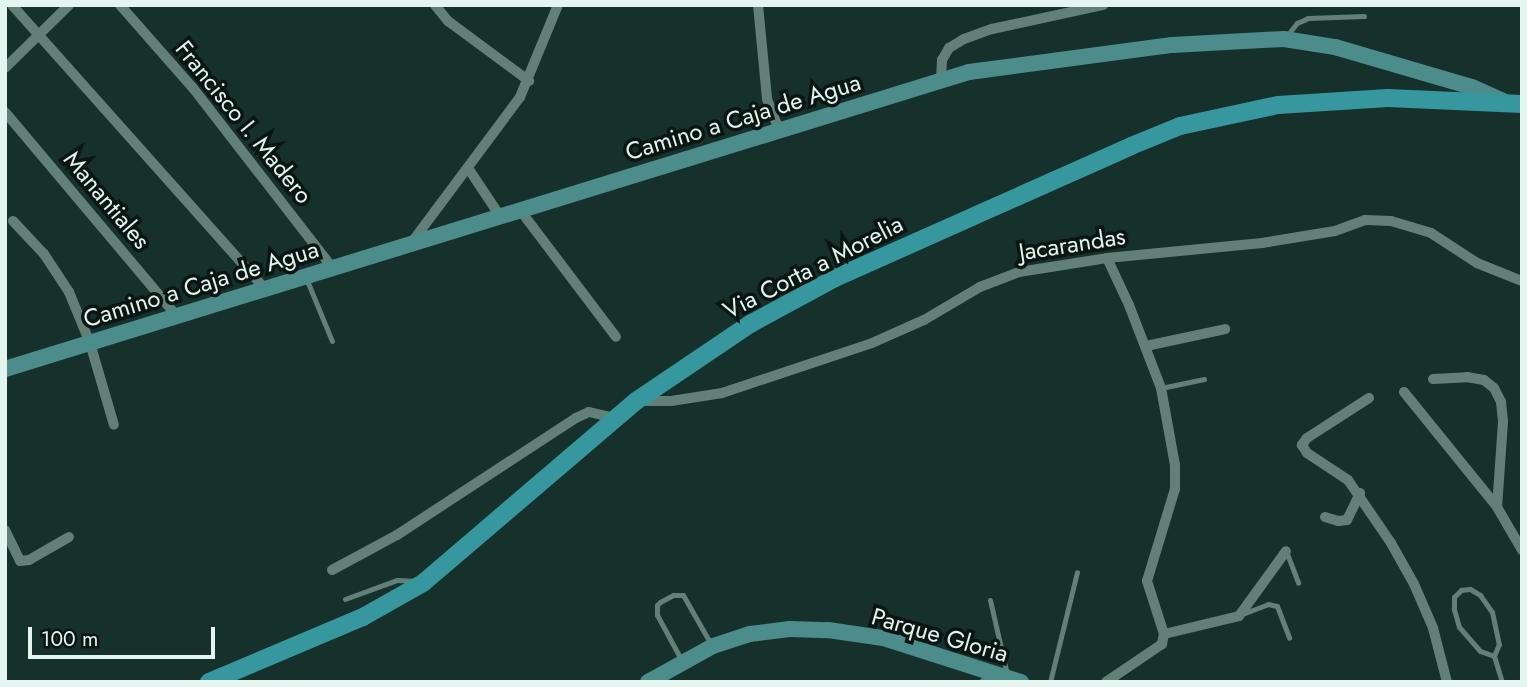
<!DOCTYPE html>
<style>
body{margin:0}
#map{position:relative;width:1527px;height:687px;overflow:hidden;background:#16312b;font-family:Jost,sans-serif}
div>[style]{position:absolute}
.service>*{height:5px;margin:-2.5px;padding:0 2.5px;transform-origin:2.5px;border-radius:2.5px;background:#638078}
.minor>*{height:10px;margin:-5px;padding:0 5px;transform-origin:5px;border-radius:5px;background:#638078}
.secondary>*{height:16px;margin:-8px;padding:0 8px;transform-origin:8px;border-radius:8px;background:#4c8c8b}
.primary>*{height:18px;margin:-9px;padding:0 9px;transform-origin:9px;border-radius:9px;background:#36979e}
span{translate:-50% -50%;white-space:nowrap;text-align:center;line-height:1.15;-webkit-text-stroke:7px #0b1613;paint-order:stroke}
.street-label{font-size:24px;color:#e4f4ef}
.frame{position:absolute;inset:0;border:7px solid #e4f4ef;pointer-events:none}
.scale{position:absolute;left:28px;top:627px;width:187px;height:32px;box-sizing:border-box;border:4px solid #e4f4ef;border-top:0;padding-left:9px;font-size:21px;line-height:24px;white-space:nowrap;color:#e4f4ef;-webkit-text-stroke:5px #0b1613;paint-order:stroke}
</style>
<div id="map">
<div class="service">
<i style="left:1286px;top:37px;width:18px;rotate:-52deg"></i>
<i style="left:1297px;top:23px;width:12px;rotate:-24deg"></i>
<i style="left:1308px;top:18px;width:56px;rotate:-2deg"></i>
<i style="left:306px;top:278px;width:68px;rotate:67.6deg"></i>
<i style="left:1161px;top:388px;width:44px;rotate:-11.8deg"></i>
<i style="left:1286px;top:551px;width:34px;rotate:69deg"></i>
<i style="left:345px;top:599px;width:55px;rotate:-20.1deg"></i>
<i style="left:397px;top:580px;width:20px;rotate:3deg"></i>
<i style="left:990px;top:600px;width:76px;rotate:77.1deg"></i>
<i style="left:1245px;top:613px;width:25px;rotate:-21deg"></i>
<i style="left:1268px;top:604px;width:9px;rotate:13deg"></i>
<i style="left:1277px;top:606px;width:34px;rotate:69deg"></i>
<i style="left:1494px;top:656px;width:15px;rotate:-160deg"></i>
<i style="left:1480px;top:651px;width:32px;rotate:-131deg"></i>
<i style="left:1459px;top:627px;width:19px;rotate:-106deg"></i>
<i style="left:1454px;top:609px;width:12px;rotate:-90deg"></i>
<i style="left:1454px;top:597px;width:10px;rotate:-45deg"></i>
<i style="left:1461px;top:590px;width:9px;rotate:-6deg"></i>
<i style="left:1470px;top:589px;width:12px;rotate:31deg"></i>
<i style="left:1480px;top:595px;width:21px;rotate:55deg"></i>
<i style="left:1492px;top:612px;width:33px;rotate:78deg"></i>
<i style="left:1499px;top:644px;width:13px;rotate:113deg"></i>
<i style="left:1494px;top:656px;width:27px;rotate:73deg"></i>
<i style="left:682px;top:661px;width:52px;rotate:-118.5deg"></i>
<i style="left:657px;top:615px;width:10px;rotate:-90deg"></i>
<i style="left:657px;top:605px;width:4px;rotate:-45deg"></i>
<i style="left:660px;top:602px;width:15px;rotate:-28deg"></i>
<i style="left:673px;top:595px;width:10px"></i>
<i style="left:683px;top:595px;width:56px;rotate:60.3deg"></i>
<i style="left:980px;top:682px;width:11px;rotate:-38deg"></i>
<i style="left:1050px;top:682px;width:113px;rotate:-76.2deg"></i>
</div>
<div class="minor">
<i style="left:12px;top:5px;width:379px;rotate:48.3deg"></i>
<i style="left:120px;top:5px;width:111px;rotate:48.7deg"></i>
<i style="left:193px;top:88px;width:227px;rotate:52.2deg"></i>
<i style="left:435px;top:5px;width:21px;rotate:51deg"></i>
<i style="left:448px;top:21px;width:101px;rotate:36.5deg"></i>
<i style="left:758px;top:5px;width:94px;rotate:84.5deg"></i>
<i style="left:767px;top:99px;width:34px;rotate:69deg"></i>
<i style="left:5px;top:68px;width:90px;rotate:-44.5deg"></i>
<i style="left:941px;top:79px;width:19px;rotate:-87deg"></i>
<i style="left:942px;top:60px;width:14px;rotate:-60deg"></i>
<i style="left:949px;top:48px;width:17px;rotate:-31deg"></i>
<i style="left:964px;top:39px;width:30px;rotate:-20deg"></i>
<i style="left:992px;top:29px;width:114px;rotate:-12.2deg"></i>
<i style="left:5px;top:112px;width:267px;rotate:49.9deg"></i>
<i style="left:468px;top:168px;width:58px;rotate:56.3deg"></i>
<i style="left:520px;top:210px;width:159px;rotate:52.9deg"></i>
<i style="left:13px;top:221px;width:45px;rotate:46.8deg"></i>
<i style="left:44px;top:254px;width:45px;rotate:56.7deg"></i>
<i style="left:69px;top:292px;width:55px;rotate:67.6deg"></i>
<i style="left:90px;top:343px;width:85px;rotate:73.7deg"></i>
<i style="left:412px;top:242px;width:181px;rotate:-53.3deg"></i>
<i style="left:520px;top:97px;width:100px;rotate:-67.6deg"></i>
<i style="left:1146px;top:346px;width:81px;rotate:-12.1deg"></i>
<i style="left:1433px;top:379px;width:34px;rotate:-3deg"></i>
<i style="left:1467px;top:377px;width:17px;rotate:10deg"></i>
<i style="left:1484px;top:380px;width:13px;rotate:39deg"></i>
<i style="left:1494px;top:388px;width:16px;rotate:63deg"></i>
<i style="left:1501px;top:402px;width:20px;rotate:84deg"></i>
<i style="left:1503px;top:422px;width:85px;rotate:94deg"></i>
<i style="left:1404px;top:392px;width:148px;rotate:51deg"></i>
<i style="left:1497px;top:507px;width:50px;rotate:59.8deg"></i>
<i style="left:1369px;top:398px;width:74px;rotate:147.2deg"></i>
<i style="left:1307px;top:438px;width:9px;rotate:126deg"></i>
<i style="left:1302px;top:445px;width:9px;rotate:58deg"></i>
<i style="left:1307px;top:453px;width:49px;rotate:33.4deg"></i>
<i style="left:1348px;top:480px;width:76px;rotate:55.7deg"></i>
<i style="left:1391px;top:543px;width:47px;rotate:60.7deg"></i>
<i style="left:1414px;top:584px;width:48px;rotate:66.6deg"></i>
<i style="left:1433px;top:628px;width:56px;rotate:75.5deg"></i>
<i style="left:639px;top:401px;width:32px"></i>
<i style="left:671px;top:401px;width:52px;rotate:-8.9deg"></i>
<i style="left:722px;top:393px;width:158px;rotate:-18.4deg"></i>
<i style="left:872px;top:343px;width:57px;rotate:-23.9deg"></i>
<i style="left:924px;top:320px;width:65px;rotate:-30.5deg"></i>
<i style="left:980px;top:287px;width:42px;rotate:-21deg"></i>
<i style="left:1019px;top:272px;width:89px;rotate:-9deg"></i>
<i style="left:1107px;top:258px;width:156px;rotate:-5.5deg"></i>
<i style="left:1262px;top:243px;width:74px;rotate:-9.3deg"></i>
<i style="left:1335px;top:231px;width:32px;rotate:-20deg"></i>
<i style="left:1365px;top:220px;width:26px;rotate:2deg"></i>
<i style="left:1391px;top:221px;width:42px;rotate:16.7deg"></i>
<i style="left:1431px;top:233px;width:55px;rotate:33.1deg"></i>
<i style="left:1477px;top:263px;width:48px;rotate:21.8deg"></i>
<i style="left:1325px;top:517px;width:14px;rotate:17deg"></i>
<i style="left:1338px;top:521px;width:9px;rotate:-6deg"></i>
<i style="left:1347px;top:520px;width:30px;rotate:-64deg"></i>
<i style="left:5px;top:530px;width:34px;rotate:64deg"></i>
<i style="left:20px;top:561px;width:9px;rotate:-6deg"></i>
<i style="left:29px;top:560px;width:46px;rotate:-29.9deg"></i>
<i style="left:332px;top:570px;width:74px;rotate:-28.3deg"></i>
<i style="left:397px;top:535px;width:214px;rotate:-33.2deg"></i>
<i style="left:576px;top:418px;width:14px;rotate:-25deg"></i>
<i style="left:589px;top:412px;width:27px;rotate:13deg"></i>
<i style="left:1164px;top:634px;width:77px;rotate:-13.5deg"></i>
<i style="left:1239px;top:616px;width:80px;rotate:-54.1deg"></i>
<i style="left:1106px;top:682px;width:68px;rotate:-34.2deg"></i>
<i style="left:1162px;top:644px;width:10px;rotate:-79deg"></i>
<i style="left:1164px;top:634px;width:56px;rotate:-107.8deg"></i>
<i style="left:1147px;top:581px;width:96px;rotate:-73.1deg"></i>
<i style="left:1175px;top:489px;width:24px;rotate:-90deg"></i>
<i style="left:1175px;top:465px;width:78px;rotate:-100.3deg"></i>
<i style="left:1161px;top:388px;width:89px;rotate:-111.1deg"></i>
<i style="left:1129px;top:305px;width:52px;rotate:-115.1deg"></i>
</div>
<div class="secondary">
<i style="left:5px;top:369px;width:1009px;rotate:-17.12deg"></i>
<i style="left:969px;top:72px;width:205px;rotate:-7.6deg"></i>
<i style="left:1172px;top:45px;width:112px;rotate:-3.1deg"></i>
<i style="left:1284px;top:39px;width:52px;rotate:8.9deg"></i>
<i style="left:1335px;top:47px;width:143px;rotate:16.3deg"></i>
<i style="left:1472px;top:87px;width:35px;rotate:24deg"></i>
<i style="left:648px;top:682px;width:74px;rotate:-29deg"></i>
<i style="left:713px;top:646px;width:39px;rotate:-18deg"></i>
<i style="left:750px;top:634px;width:40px;rotate:-7.1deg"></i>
<i style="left:790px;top:629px;width:38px;rotate:2deg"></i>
<i style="left:828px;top:630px;width:56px;rotate:8.3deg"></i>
<i style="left:883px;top:638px;width:145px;rotate:17.7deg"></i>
</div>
<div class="primary">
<i style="left:209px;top:682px;width:167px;rotate:-22.9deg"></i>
<i style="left:363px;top:617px;width:69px;rotate:-29.5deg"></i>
<i style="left:423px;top:583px;width:280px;rotate:-40.5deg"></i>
<i style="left:636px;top:401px;width:138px;rotate:-34deg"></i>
<i style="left:750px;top:324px;width:97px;rotate:-28.4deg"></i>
<i style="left:835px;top:278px;width:324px;rotate:-24deg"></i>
<i style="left:1131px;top:146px;width:53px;rotate:-22.2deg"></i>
<i style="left:1180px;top:126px;width:100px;rotate:-12.1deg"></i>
<i style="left:1278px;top:105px;width:110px;rotate:-3.6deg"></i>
<i style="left:1388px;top:98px;width:134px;rotate:2.6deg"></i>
</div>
<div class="street-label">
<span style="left:743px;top:117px;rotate:-17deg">Camino a Caja de Agua</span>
<span style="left:244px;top:122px;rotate:51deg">Francisco I. Madero</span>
<span style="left:107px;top:200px;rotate:50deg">Manantiales</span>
<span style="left:1072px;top:244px;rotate:-9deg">Jacarandas</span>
<span style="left:813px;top:267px;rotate:-27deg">Via Corta a Morelia</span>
<span style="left:201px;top:284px;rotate:-17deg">Camino a Caja de Agua</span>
<span style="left:940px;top:635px;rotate:16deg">Parque Gloria</span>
</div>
<div class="frame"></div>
<div class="scale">100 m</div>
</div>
